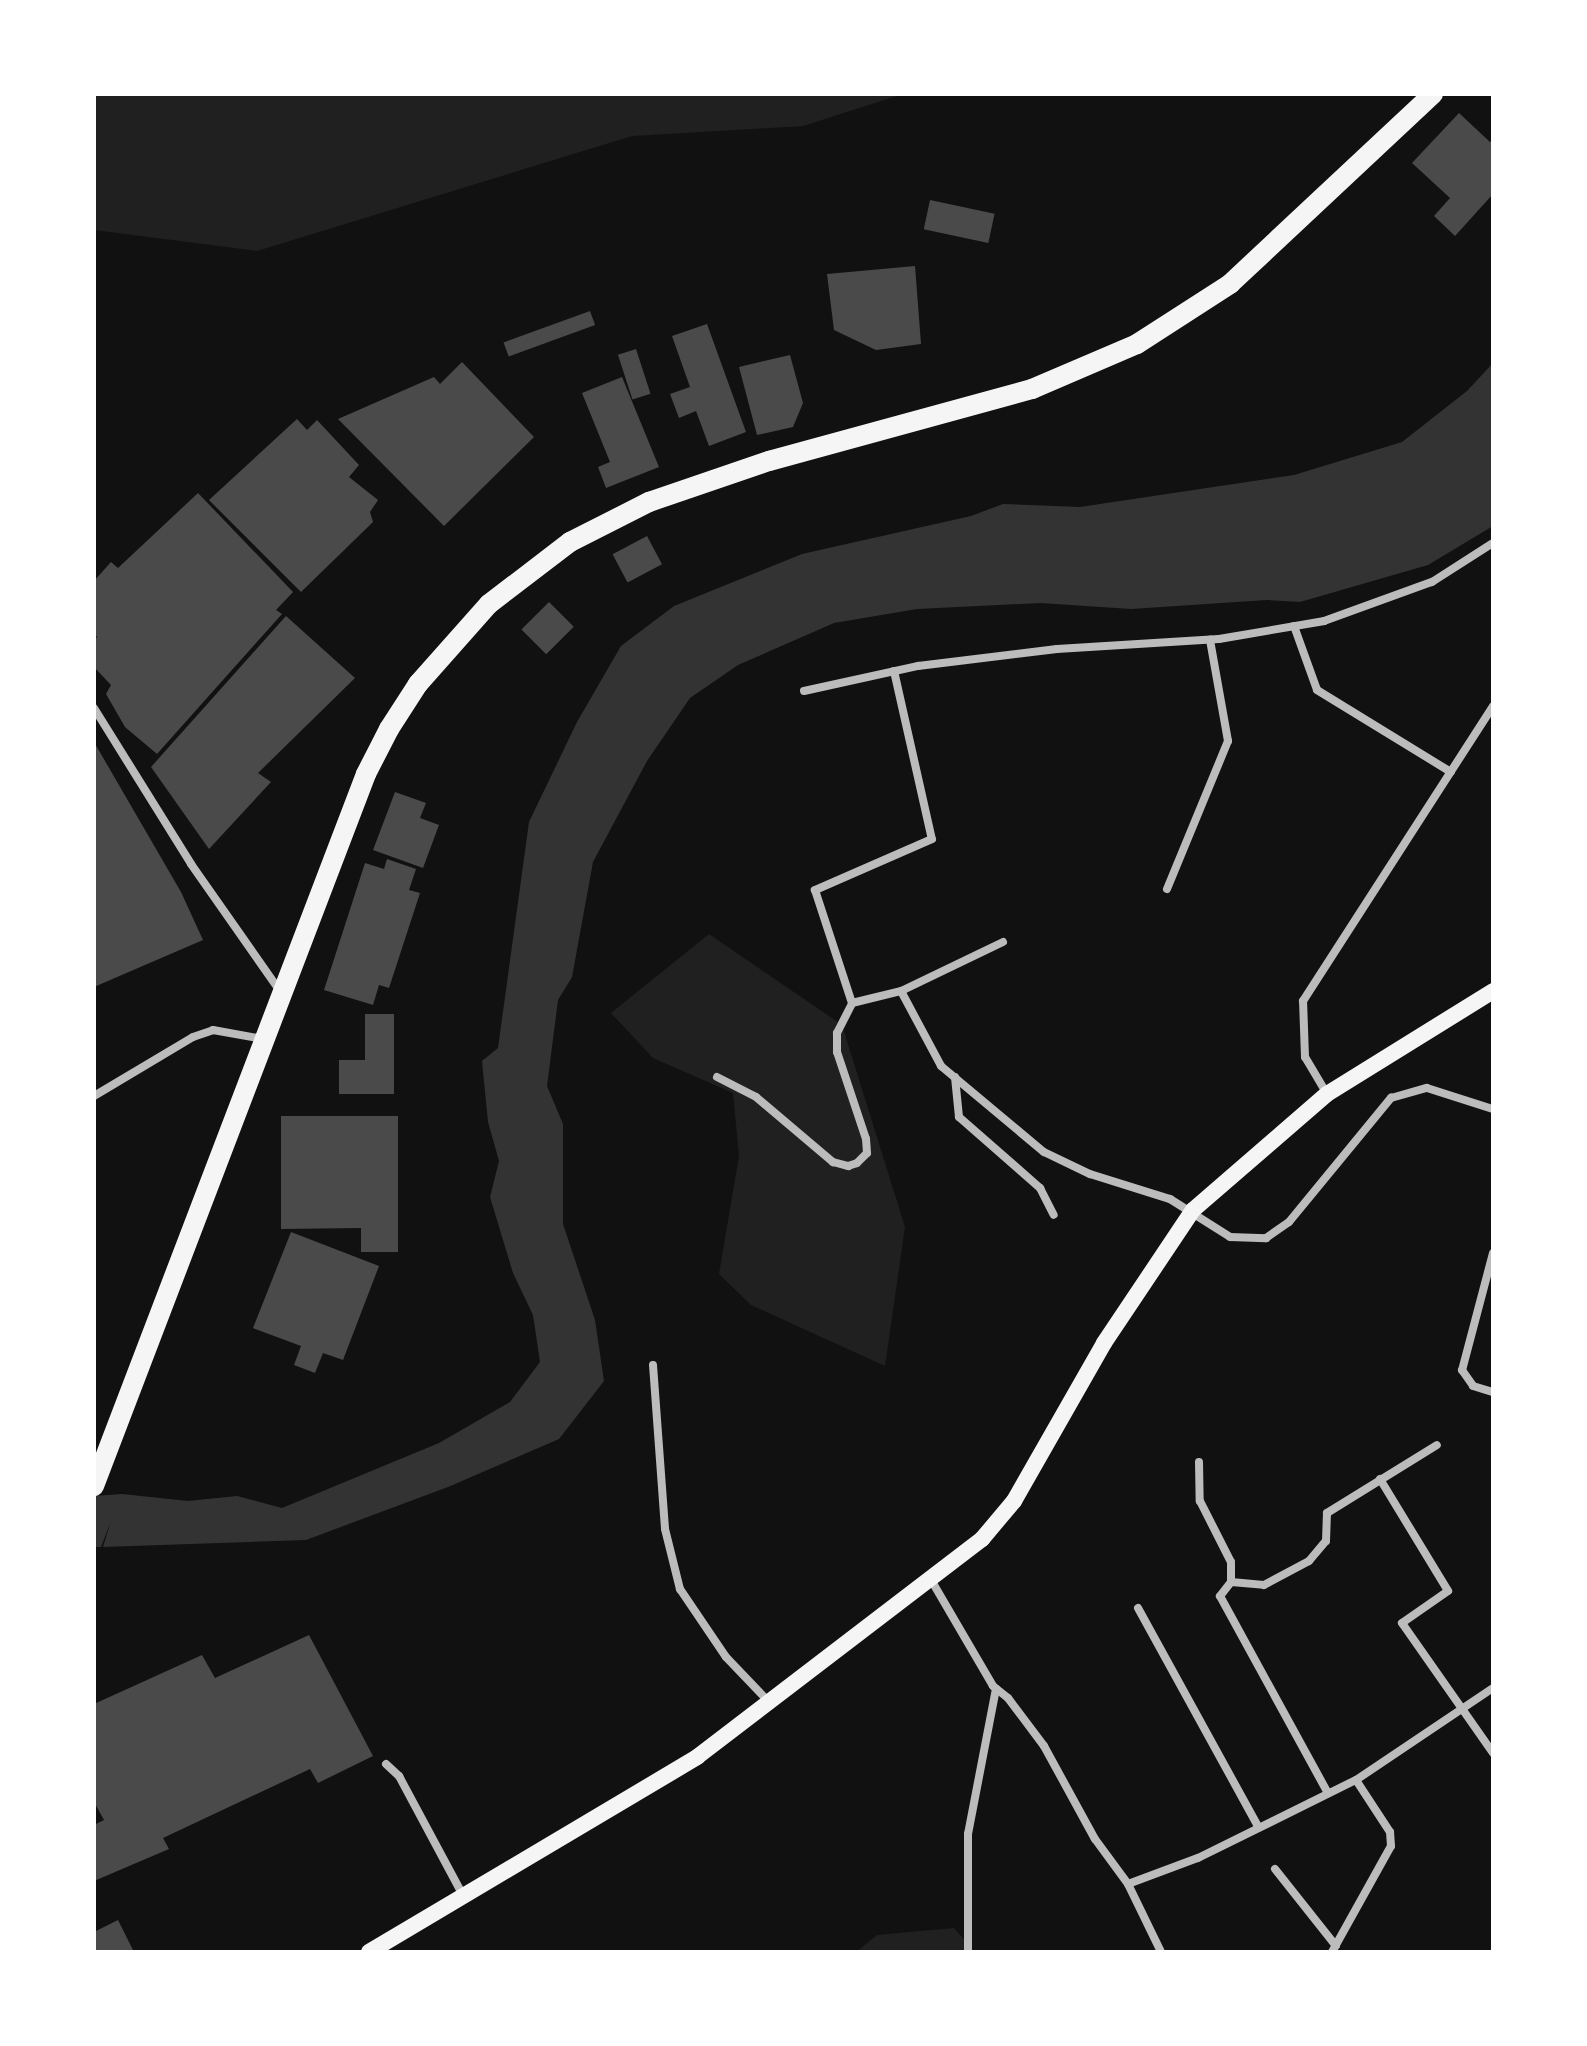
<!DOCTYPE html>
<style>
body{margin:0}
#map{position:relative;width:1587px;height:2046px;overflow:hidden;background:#111;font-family:Helvetica,sans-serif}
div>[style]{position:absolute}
.green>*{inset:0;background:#202020}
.water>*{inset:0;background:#333}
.building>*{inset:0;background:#4a4a4a;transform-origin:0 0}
.minor>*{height:8px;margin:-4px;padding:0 4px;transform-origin:4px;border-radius:4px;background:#bcbcbc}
.secondary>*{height:16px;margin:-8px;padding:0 8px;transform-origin:8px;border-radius:8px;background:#f5f5f5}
.trunk>*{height:20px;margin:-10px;padding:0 10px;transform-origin:10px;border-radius:10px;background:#f5f5f5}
span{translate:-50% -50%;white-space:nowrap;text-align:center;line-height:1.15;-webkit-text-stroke:6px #fff;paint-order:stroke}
.frame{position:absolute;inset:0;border:96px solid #fff;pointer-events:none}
</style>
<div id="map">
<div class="green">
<i style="clip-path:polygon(94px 94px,903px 94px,803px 126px,632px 136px,257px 251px,94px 230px)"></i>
<i style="clip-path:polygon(709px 934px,842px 1025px,905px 1227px,885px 1366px,751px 1305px,719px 1274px,739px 1156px,733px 1093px,653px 1058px,611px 1013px)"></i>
<i style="clip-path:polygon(954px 1928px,975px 1952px,856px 1952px,877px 1935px)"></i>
</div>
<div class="water">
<i style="clip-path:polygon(1493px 363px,1493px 526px,1428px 565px,1300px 602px,1267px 600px,1131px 609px,1041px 603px,917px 609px,834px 623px,738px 665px,690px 698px,647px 761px,593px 862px,572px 977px,558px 1000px,547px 1086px,563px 1124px,563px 1224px,595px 1320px,604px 1381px,559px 1439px,448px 1487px,306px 1540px,103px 1547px,111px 1521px,101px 1547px,94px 1547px,94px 1496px,122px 1494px,188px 1501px,237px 1496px,282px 1508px,439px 1443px,510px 1402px,540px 1362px,533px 1315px,513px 1273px,490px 1197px,499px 1161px,488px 1122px,482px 1061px,498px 1048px,529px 822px,577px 722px,621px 646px,674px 606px,802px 554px,971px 516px,1003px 504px,1080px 507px,1294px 475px,1402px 442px,1467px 391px)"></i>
</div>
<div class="building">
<i style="clip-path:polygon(1459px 113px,1490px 142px,1493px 139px,1493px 194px,1455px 236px,1434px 216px,1450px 198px,1412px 163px)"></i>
<i style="left:930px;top:200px;width:66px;height:30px;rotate:12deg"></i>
<i style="clip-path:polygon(915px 266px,921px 344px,876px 350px,834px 330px,827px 274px)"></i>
<i style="left:590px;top:311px;width:15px;height:92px;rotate:70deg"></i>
<i style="clip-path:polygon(707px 324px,746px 432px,709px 446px,696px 411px,679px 418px,670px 394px,690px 387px,672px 336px)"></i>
<i style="left:636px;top:349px;width:47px;height:19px;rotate:72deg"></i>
<i style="clip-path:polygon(790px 355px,803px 403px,793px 427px,757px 435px,739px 367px)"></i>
<i style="clip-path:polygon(462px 362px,534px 437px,444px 526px,338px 419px,434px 377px,440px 384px)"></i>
<i style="clip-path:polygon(622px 377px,659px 467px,606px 488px,598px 467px,610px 462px,582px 393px)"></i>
<i style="clip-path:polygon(297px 419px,307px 430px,317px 420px,359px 465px,349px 477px,378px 500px,370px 512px,373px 522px,301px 592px,209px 500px)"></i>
<i style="clip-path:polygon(198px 493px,293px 592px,276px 610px,282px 614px,157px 754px,125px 727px,106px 694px,111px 685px,94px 667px,94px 641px,97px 637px,94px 633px,94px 581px,111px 562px,118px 568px)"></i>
<i style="left:647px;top:536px;width:32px;height:39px;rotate:62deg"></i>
<i style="left:549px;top:602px;width:35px;height:39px;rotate:45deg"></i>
<i style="clip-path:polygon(286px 616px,355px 678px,258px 773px,271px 782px,209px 849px,151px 767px)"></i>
<i style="clip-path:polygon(94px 742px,181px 892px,203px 940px,94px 987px)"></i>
<i style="clip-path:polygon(395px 792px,426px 803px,420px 818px,439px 825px,423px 868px,373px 850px)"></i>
<i style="clip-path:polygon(387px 859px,416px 869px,409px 890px,420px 893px,389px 988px,379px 985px,373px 1005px,324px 990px,365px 863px,384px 869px)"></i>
<i style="clip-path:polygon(365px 1014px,394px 1014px,394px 1094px,339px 1094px,339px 1060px,365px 1060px)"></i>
<i style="clip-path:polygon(281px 1116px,398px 1116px,398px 1252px,361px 1252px,361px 1228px,281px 1229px)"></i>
<i style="clip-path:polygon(291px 1232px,379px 1266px,343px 1360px,323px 1353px,315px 1373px,294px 1365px,301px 1346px,253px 1328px)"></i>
<i style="clip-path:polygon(309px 1635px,373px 1756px,318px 1783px,310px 1769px,163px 1838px,169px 1849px,94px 1881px,94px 1825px,104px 1820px,94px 1802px,94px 1704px,202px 1655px,215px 1678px)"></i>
<i style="clip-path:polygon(118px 1920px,134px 1952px,94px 1952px,94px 1932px)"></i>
</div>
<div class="minor">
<i style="left:1294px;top:626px;width:68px;rotate:70.2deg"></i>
<i style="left:1317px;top:690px;width:157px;rotate:31.5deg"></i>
<i style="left:894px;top:671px;width:172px;rotate:77.3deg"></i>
<i style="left:932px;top:839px;width:128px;rotate:156.4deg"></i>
<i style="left:815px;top:890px;width:119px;rotate:71.9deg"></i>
<i style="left:852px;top:1003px;width:50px;rotate:-13.8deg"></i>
<i style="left:804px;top:691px;width:117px;rotate:-12.4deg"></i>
<i style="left:918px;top:666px;width:140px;rotate:-7deg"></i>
<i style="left:1057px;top:649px;width:162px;rotate:-3.5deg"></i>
<i style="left:1219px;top:639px;width:107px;rotate:-9.7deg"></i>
<i style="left:1324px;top:621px;width:115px;rotate:-19.9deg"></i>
<i style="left:1432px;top:582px;width:72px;rotate:-32.6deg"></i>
<i style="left:94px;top:708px;width:184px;rotate:58.1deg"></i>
<i style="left:191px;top:864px;width:155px;rotate:55deg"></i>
<i style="left:1167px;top:889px;width:160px;rotate:-67.6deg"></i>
<i style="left:1228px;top:741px;width:103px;rotate:-100.1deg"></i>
<i style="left:1003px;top:942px;width:113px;rotate:154.3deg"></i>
<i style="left:901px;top:991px;width:85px;rotate:61.9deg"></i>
<i style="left:941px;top:1066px;width:134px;rotate:39.9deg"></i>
<i style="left:1044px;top:1152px;width:51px;rotate:25.6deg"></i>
<i style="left:1090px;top:1174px;width:84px;rotate:17.4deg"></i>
<i style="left:1170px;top:1199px;width:71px;rotate:32.3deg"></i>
<i style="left:1230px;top:1237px;width:36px;rotate:2deg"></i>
<i style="left:1266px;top:1238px;width:28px;rotate:-35deg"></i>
<i style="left:1289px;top:1222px;width:161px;rotate:-50.6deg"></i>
<i style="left:1391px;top:1098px;width:37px;rotate:-16deg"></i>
<i style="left:1427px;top:1088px;width:69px;rotate:17.7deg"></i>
<i style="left:717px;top:1077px;width:44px;rotate:27.1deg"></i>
<i style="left:756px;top:1097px;width:101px;rotate:40.2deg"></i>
<i style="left:833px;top:1162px;width:16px;rotate:15deg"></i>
<i style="left:848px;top:1166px;width:9px;rotate:-18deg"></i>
<i style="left:857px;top:1163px;width:14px;rotate:-45deg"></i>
<i style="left:867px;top:1153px;width:14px;rotate:-94deg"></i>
<i style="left:866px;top:1139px;width:92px;rotate:-108.4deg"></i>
<i style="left:837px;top:1052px;width:19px;rotate:-90deg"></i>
<i style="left:837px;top:1033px;width:34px;rotate:-63deg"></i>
<i style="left:955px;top:1077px;width:40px;rotate:84.3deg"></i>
<i style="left:959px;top:1117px;width:108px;rotate:41.2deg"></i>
<i style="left:1040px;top:1188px;width:30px;rotate:63deg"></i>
<i style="left:1327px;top:1094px;width:43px;rotate:-120.7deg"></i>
<i style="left:1305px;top:1057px;width:56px;rotate:-92deg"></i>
<i style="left:1303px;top:1001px;width:351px;rotate:-57.2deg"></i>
<i style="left:94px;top:1096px;width:115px;rotate:-30.8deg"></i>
<i style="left:193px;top:1037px;width:21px;rotate:-19deg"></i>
<i style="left:213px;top:1030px;width:51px;rotate:10.2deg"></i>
<i style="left:1493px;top:1253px;width:121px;rotate:104.8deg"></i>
<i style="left:1462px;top:1370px;width:19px;rotate:55deg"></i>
<i style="left:1473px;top:1386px;width:21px;rotate:17deg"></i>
<i style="left:653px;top:1365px;width:164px;rotate:85.8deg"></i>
<i style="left:665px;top:1529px;width:62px;rotate:76deg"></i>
<i style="left:680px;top:1589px;width:82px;rotate:55.9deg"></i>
<i style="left:726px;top:1657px;width:64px;rotate:46.3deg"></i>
<i style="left:1199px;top:1462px;width:39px;rotate:89deg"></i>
<i style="left:1200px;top:1501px;width:68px;rotate:63.1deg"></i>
<i style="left:1231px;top:1562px;width:20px;rotate:90deg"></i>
<i style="left:1231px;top:1582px;width:18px;rotate:128deg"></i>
<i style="left:1220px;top:1596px;width:225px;rotate:61.3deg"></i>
<i style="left:1380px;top:1479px;width:131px;rotate:58.7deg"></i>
<i style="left:1448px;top:1591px;width:56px;rotate:145.2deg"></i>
<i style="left:1402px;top:1623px;width:159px;rotate:55deg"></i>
<i style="left:930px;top:1578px;width:125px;rotate:59.7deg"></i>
<i style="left:993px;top:1686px;width:19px;rotate:39deg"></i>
<i style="left:1008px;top:1698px;width:60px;rotate:53.1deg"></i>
<i style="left:1044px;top:1746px;width:106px;rotate:61.3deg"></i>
<i style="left:1095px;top:1839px;width:56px;rotate:53.7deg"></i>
<i style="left:1128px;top:1884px;width:76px;rotate:64.1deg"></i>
<i style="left:1231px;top:1582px;width:33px;rotate:5deg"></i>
<i style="left:1264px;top:1585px;width:51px;rotate:-28.1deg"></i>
<i style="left:1309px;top:1561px;width:26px;rotate:-50deg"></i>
<i style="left:1326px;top:1541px;width:28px;rotate:-88deg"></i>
<i style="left:1327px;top:1513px;width:129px;rotate:-31.7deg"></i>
<i style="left:1138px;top:1608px;width:249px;rotate:61.2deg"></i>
<i style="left:386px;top:1764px;width:18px;rotate:43deg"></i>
<i style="left:399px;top:1776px;width:137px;rotate:61.8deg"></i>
<i style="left:1275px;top:1869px;width:98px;rotate:51.6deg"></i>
<i style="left:1128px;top:1884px;width:75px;rotate:-20.4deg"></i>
<i style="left:1198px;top:1858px;width:176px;rotate:-26.3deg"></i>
<i style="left:1356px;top:1780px;width:165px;rotate:-33.9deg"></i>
<i style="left:968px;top:1952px;width:118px;rotate:-90deg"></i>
<i style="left:968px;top:1834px;width:148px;rotate:-79.1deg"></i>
<i style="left:1332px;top:1952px;width:121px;rotate:-60.9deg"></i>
<i style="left:1391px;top:1846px;width:14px;rotate:-94deg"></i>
<i style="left:1390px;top:1832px;width:62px;rotate:-123.2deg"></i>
</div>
<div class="secondary">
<i style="left:369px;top:1952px;width:382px;rotate:-30.7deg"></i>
<i style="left:697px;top:1757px;width:359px;rotate:-37.4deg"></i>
<i style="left:982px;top:1539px;width:50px;rotate:-49.9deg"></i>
<i style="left:1014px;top:1501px;width:182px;rotate:-60.3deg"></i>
<i style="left:1104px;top:1343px;width:160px;rotate:-56.2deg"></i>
<i style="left:1193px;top:1210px;width:177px;rotate:-40.9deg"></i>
<i style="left:1327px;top:1094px;width:195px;rotate:-31.8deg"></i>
</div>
<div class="trunk">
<i style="left:94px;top:1486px;width:762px;rotate:-69.09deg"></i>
<i style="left:366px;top:774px;width:51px;rotate:-62.9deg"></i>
<i style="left:389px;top:729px;width:54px;rotate:-57.2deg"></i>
<i style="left:418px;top:684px;width:107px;rotate:-48.4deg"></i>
<i style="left:489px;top:604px;width:102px;rotate:-37.4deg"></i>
<i style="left:570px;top:542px;width:89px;rotate:-26.9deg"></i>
<i style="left:649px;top:502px;width:127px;rotate:-18.9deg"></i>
<i style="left:769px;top:461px;width:273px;rotate:-15.3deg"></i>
<i style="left:1032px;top:389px;width:114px;rotate:-23.2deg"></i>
<i style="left:1137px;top:344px;width:111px;rotate:-32.8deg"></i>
<i style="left:1230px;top:284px;width:278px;rotate:-43.1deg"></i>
</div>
<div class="frame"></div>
</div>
